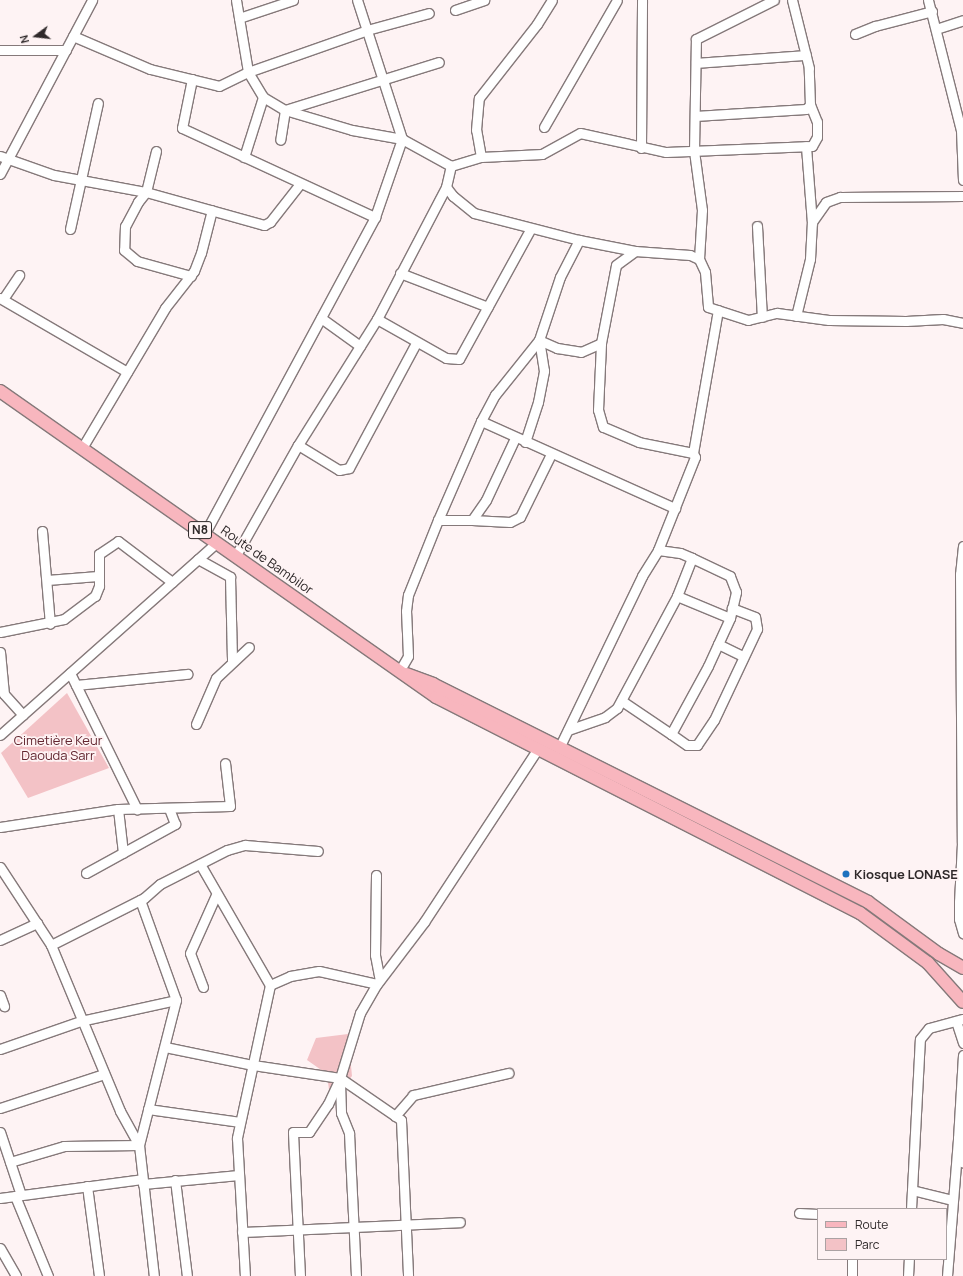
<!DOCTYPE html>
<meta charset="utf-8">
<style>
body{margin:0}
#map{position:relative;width:963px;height:1276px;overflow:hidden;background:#fef3f4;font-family:Manrope,sans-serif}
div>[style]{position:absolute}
.green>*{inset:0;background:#f3c2c6}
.roads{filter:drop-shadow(1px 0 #85797a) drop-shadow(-1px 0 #85797a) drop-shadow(0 1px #85797a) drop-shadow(0 -1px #85797a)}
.minor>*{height:9px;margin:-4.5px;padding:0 4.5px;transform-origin:4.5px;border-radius:4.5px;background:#fff}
.major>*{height:12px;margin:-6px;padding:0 6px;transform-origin:6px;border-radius:6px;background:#f8b6be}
.dots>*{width:11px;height:11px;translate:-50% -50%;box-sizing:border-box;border:2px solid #fef3f4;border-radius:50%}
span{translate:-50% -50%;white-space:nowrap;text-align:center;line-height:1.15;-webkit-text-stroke:3.5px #fef3f4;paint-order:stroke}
.shield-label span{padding:1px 3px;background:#fef3f4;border:1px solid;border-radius:3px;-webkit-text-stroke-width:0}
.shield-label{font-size:12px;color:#2f292a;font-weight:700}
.street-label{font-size:13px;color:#2f292a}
.park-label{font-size:13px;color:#62252f}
.poi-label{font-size:13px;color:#2f292a;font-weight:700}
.left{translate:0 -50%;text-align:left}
.legend{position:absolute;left:817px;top:1208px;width:130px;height:52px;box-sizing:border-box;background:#fef3f4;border:1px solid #aba2a3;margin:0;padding:5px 7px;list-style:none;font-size:12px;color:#2f292a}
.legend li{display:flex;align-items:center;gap:8px;height:20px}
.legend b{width:20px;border:1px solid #aba2a3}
.north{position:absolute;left:16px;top:16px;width:40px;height:40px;-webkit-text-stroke:3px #fef3f4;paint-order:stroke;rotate:255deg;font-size:11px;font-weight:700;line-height:16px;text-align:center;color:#2f292a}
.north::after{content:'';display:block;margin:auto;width:14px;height:18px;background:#2f292a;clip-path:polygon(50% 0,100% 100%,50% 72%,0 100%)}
</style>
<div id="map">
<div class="green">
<i style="clip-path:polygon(67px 693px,109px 768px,28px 798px,1px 753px)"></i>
<i style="clip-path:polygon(348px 1034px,352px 1076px,342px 1089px,329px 1090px,327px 1074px,307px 1060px,316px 1038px)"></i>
</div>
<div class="roads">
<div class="minor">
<i style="left:236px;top:0;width:73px;rotate:80.5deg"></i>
<i style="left:248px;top:72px;width:29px;rotate:59deg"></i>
<i style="left:263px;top:97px;width:26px;rotate:31deg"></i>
<i style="left:285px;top:110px;width:30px;rotate:99deg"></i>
<i style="left:928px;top:0;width:134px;rotate:75.8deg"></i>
<i style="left:961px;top:130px;width:50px;rotate:87.7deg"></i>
<i style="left:455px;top:10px;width:31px;rotate:-19deg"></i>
<i style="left:239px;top:18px;width:57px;rotate:-18.4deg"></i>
<i style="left:936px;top:29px;width:28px;rotate:-18deg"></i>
<i style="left:855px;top:34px;width:22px;rotate:-22deg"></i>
<i style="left:875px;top:26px;width:59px;rotate:-14.7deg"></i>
<i style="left:73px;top:36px;width:84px;rotate:23.2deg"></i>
<i style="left:150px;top:69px;width:71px;rotate:13.8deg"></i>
<i style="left:219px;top:86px;width:32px;rotate:-26deg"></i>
<i style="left:248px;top:72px;width:126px;rotate:-19.4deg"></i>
<i style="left:367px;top:30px;width:64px;rotate:-15.3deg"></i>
<i style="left:0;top:50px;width:66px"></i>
<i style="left:696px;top:63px;width:110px;rotate:-4.2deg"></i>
<i style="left:192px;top:79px;width:50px;rotate:101.5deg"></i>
<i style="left:182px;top:128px;width:213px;rotate:24.8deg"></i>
<i style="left:285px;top:110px;width:70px;rotate:16.6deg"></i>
<i style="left:352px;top:130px;width:51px;rotate:10.2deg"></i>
<i style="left:402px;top:139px;width:56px;rotate:28.9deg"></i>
<i style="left:451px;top:166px;width:31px;rotate:-17deg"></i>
<i style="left:481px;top:157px;width:61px;rotate:-2.8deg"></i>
<i style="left:542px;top:154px;width:43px;rotate:-28.9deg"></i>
<i style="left:580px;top:133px;width:88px;rotate:12.5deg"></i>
<i style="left:666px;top:152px;width:146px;rotate:-2.4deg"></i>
<i style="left:812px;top:146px;width:10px;rotate:-61deg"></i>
<i style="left:817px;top:137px;width:15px;rotate:-90deg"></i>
<i style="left:817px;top:122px;width:18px;rotate:-112deg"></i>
<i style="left:285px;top:110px;width:161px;rotate:-17.3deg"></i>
<i style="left:695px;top:116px;width:111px;rotate:-3.6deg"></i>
<i style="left:806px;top:109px;width:6px;rotate:-45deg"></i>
<i style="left:810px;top:105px;width:37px;rotate:-92deg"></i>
<i style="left:809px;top:68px;width:70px;rotate:-104deg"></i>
<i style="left:544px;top:127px;width:146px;rotate:-60.1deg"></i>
<i style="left:641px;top:148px;width:148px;rotate:-89.6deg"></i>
<i style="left:156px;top:151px;width:42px;rotate:103.7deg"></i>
<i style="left:146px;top:192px;width:13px;rotate:129deg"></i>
<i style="left:138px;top:202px;width:27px;rotate:118deg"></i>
<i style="left:125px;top:226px;width:24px;rotate:92deg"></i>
<i style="left:124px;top:250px;width:17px;rotate:40deg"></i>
<i style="left:137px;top:261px;width:56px;rotate:15.5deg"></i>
<i style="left:0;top:156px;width:57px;rotate:19.4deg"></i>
<i style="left:54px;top:175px;width:94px;rotate:10.5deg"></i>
<i style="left:146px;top:192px;width:123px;rotate:15.6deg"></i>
<i style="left:264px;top:225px;width:7px;rotate:-27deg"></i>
<i style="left:270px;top:222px;width:47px;rotate:-51.9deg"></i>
<i style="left:244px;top:157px;width:63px;rotate:-72.4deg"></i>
<i style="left:481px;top:157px;width:27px;rotate:-100deg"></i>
<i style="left:476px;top:130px;width:32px;rotate:-85deg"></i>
<i style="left:479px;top:98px;width:94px;rotate:-51.9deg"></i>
<i style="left:537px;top:24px;width:28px;rotate:-58deg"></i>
<i style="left:0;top:174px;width:197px;rotate:-62.1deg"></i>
<i style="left:446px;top:187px;width:149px;rotate:117.6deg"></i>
<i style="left:377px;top:319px;width:79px;rotate:29.5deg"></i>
<i style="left:446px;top:358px;width:13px;rotate:4deg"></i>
<i style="left:459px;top:359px;width:149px;rotate:-61.2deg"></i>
<i style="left:812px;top:222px;width:24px;rotate:-55deg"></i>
<i style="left:826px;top:202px;width:15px;rotate:-20deg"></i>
<i style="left:840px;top:197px;width:123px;rotate:-0.5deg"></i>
<i style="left:757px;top:226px;width:91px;rotate:86.9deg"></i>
<i style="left:70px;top:229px;width:129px;rotate:-77.5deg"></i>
<i style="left:579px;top:240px;width:57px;rotate:11.1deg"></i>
<i style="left:635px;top:251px;width:55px;rotate:4.2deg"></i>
<i style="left:690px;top:255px;width:10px;rotate:24deg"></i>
<i style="left:699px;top:259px;width:14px;rotate:65deg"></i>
<i style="left:705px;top:272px;width:35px;rotate:85deg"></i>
<i style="left:708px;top:307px;width:42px;rotate:18deg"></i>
<i style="left:748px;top:320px;width:30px;rotate:-14deg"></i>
<i style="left:777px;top:313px;width:52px;rotate:7.7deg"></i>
<i style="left:829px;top:320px;width:77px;rotate:0.7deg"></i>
<i style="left:906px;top:321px;width:37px;rotate:-3deg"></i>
<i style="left:943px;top:319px;width:20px;rotate:11deg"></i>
<i style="left:699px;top:259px;width:49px;rotate:-86.5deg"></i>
<i style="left:702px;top:210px;width:60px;rotate:-97.7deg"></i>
<i style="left:694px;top:151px;width:112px;rotate:-89deg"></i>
<i style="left:696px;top:39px;width:87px;rotate:-26.6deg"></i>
<i style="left:400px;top:273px;width:94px;rotate:21.1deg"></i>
<i style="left:0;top:298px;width:147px;rotate:30.2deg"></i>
<i style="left:3px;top:299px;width:29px;rotate:-56deg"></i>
<i style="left:796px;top:316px;width:59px;rotate:-76.2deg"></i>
<i style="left:810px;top:259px;width:36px;rotate:-87deg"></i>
<i style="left:812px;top:223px;width:77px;rotate:-94.5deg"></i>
<i style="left:321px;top:318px;width:48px;rotate:35.7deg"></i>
<i style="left:539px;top:340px;width:20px;rotate:24deg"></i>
<i style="left:557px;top:348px;width:24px;rotate:9deg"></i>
<i style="left:581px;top:352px;width:22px;rotate:-24deg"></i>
<i style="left:601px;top:343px;width:79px;rotate:-79.1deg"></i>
<i style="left:616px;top:265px;width:24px;rotate:-36deg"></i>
<i style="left:481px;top:421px;width:213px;rotate:24.2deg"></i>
<i style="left:525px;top:442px;width:42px;rotate:-72deg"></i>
<i style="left:538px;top:402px;width:32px;rotate:-79deg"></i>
<i style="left:544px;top:371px;width:31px;rotate:-99deg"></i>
<i style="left:298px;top:445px;width:149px;rotate:-57.9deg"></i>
<i style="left:82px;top:448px;width:163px;rotate:-59.3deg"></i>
<i style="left:165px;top:308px;width:47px;rotate:-51.9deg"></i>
<i style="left:194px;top:271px;width:19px;rotate:-69deg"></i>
<i style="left:201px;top:253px;width:44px;rotate:-75.7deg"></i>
<i style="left:693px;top:453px;width:145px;rotate:-80.1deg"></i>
<i style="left:438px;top:520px;width:34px"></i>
<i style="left:472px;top:520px;width:24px;rotate:-55deg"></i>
<i style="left:486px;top:500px;width:68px;rotate:-64.9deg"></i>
<i style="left:472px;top:520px;width:38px;rotate:3deg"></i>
<i style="left:510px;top:522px;width:11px;rotate:-27deg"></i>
<i style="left:520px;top:517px;width:70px;rotate:-63.8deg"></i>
<i style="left:42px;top:531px;width:93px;rotate:85.1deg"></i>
<i style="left:205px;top:533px;width:359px;rotate:-61.7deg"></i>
<i style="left:375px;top:217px;width:83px;rotate:-70.9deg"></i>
<i style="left:402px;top:139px;width:146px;rotate:-107.9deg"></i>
<i style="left:963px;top:546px;width:28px;rotate:96deg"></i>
<i style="left:960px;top:574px;width:269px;rotate:89.6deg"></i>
<i style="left:962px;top:843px;width:59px;rotate:92.9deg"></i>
<i style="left:959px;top:902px;width:17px;rotate:90deg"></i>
<i style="left:959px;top:919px;width:15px;rotate:74deg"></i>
<i style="left:236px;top:555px;width:126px;rotate:-60.6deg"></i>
<i style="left:298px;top:445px;width:48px;rotate:31.4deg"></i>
<i style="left:339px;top:470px;width:10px;rotate:-11deg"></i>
<i style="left:349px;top:468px;width:142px;rotate:-61.8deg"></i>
<i style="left:198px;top:559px;width:37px;rotate:29deg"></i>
<i style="left:230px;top:577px;width:83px;rotate:88.6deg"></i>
<i style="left:47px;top:580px;width:51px;rotate:-4.5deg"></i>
<i style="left:677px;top:596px;width:57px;rotate:22.5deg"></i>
<i style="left:0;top:632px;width:65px;rotate:-11.5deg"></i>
<i style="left:64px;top:619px;width:39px;rotate:-37deg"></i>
<i style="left:95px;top:596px;width:11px;rotate:-68deg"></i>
<i style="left:99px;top:586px;width:32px;rotate:-90deg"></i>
<i style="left:99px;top:554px;width:23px;rotate:-34deg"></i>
<i style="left:118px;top:541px;width:68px;rotate:37.2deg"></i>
<i style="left:718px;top:644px;width:28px;rotate:26deg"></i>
<i style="left:0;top:652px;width:42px;rotate:84.6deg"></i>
<i style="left:4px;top:694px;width:28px;rotate:48deg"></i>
<i style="left:400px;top:670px;width:16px;rotate:-60deg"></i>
<i style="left:408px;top:656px;width:45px;rotate:-92.5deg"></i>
<i style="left:406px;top:611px;width:16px;rotate:-83deg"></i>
<i style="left:408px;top:595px;width:81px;rotate:-68.2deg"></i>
<i style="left:438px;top:520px;width:108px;rotate:-66.5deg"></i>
<i style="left:481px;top:421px;width:30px;rotate:-62deg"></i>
<i style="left:495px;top:395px;width:70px;rotate:-51.3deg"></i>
<i style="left:539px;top:340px;width:66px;rotate:-71.6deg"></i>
<i style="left:560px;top:277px;width:42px;rotate:-62.8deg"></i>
<i style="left:579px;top:240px;width:108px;rotate:-165.6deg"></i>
<i style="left:474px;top:213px;width:27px;rotate:-141deg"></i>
<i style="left:453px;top:196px;width:11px;rotate:-128deg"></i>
<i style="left:446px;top:187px;width:22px;rotate:-77deg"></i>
<i style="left:70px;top:673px;width:152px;rotate:63.8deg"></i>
<i style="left:76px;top:685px;width:112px;rotate:-5.7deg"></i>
<i style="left:622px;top:701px;width:59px;rotate:34deg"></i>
<i style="left:671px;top:734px;width:77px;rotate:-61.4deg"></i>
<i style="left:708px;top:666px;width:53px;rotate:-65.4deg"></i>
<i style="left:730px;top:618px;width:27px;rotate:-77deg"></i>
<i style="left:736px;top:592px;width:17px;rotate:-111deg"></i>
<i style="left:730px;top:576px;width:42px;rotate:-154.7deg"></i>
<i style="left:196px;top:724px;width:50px;rotate:-66.5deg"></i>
<i style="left:216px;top:678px;width:45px;rotate:-43.2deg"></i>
<i style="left:568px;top:730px;width:39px;rotate:-19deg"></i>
<i style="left:605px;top:717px;width:15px;rotate:-37deg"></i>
<i style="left:617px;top:708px;width:127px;rotate:-61.8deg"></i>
<i style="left:677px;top:596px;width:41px;rotate:-68.5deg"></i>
<i style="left:692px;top:558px;width:13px;rotate:-157deg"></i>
<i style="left:680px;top:553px;width:22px;rotate:-172deg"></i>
<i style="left:671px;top:734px;width:19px;rotate:35deg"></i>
<i style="left:687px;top:745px;width:10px"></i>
<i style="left:697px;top:745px;width:30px;rotate:-56deg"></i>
<i style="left:714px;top:720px;width:101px;rotate:-64.7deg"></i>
<i style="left:757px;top:629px;width:12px;rotate:-99deg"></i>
<i style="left:755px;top:617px;width:25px;rotate:-159deg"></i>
<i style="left:0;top:735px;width:290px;rotate:-41.6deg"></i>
<i style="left:559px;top:748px;width:191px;rotate:-64.2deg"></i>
<i style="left:642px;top:576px;width:31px;rotate:-58deg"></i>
<i style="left:658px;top:550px;width:100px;rotate:-68.3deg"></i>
<i style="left:695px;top:457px;width:4px;rotate:-117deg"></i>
<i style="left:693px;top:453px;width:55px;rotate:-168.5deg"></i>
<i style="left:639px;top:442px;width:39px;rotate:-157deg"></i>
<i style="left:603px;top:427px;width:18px;rotate:-106deg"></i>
<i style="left:598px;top:410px;width:67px;rotate:-87.4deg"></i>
<i style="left:118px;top:809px;width:44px;rotate:83.5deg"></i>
<i style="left:0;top:827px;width:119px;rotate:-8.7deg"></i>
<i style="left:118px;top:809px;width:112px;rotate:-1.5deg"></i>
<i style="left:230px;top:806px;width:43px;rotate:-96.6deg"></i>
<i style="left:200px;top:864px;width:140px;rotate:60deg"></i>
<i style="left:270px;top:985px;width:157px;rotate:102.2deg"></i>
<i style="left:237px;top:1138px;width:138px;rotate:86.7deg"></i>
<i style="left:0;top:867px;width:93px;rotate:56.8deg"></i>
<i style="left:51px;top:945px;width:180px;rotate:67.4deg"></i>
<i style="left:120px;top:1111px;width:39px;rotate:61deg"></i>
<i style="left:86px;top:873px;width:102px;rotate:-28.8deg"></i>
<i style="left:175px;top:824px;width:17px;rotate:-111deg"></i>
<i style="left:376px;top:875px;width:80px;rotate:90.7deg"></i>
<i style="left:375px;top:955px;width:25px;rotate:79deg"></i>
<i style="left:140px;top:900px;width:106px;rotate:70.2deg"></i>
<i style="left:176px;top:1000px;width:150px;rotate:104.3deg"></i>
<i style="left:139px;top:1145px;width:132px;rotate:83.5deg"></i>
<i style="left:0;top:940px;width:41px;rotate:-24.7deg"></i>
<i style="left:51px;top:945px;width:104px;rotate:-26.8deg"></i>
<i style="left:144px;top:898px;width:21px;rotate:-41deg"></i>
<i style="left:160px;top:884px;width:75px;rotate:-26.9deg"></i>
<i style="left:227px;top:850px;width:19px;rotate:-16deg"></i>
<i style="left:245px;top:845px;width:73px;rotate:4.7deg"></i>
<i style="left:270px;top:985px;width:22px;rotate:-24deg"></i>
<i style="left:290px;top:976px;width:29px;rotate:-10deg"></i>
<i style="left:319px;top:971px;width:59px;rotate:12.6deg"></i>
<i style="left:203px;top:987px;width:36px;rotate:-111deg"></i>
<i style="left:190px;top:953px;width:64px;rotate:-65.9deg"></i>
<i style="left:0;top:995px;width:12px;rotate:70deg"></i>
<i style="left:956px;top:1021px;width:23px;rotate:72deg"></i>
<i style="left:165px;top:1047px;width:90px;rotate:11.6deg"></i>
<i style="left:253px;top:1065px;width:88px;rotate:8.5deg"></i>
<i style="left:340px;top:1078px;width:74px;rotate:34.5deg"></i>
<i style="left:401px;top:1120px;width:156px;rotate:87.4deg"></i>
<i style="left:0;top:1049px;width:86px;rotate:-19.1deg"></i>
<i style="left:81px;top:1021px;width:97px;rotate:-12.5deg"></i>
<i style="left:963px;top:1055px;width:83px;rotate:93.4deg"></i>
<i style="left:958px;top:1138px;width:25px;rotate:79deg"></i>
<i style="left:340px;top:1083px;width:30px;rotate:88deg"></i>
<i style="left:341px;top:1113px;width:22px;rotate:68deg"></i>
<i style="left:349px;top:1133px;width:143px;rotate:87.2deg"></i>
<i style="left:0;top:1108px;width:109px;rotate:-18.1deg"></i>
<i style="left:148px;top:1109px;width:93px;rotate:8deg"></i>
<i style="left:395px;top:1116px;width:28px;rotate:-49deg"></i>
<i style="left:413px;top:1095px;width:98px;rotate:-13deg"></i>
<i style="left:0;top:1132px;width:66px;rotate:71.6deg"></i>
<i style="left:10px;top:1162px;width:56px;rotate:-16.5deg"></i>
<i style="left:64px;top:1146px;width:75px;rotate:-0.8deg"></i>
<i style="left:175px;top:1180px;width:97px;rotate:82.9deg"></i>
<i style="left:143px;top:1184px;width:96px;rotate:-5.4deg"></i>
<i style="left:87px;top:1186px;width:91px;rotate:82.4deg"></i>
<i style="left:912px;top:1190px;width:41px;rotate:14deg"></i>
<i style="left:15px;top:1196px;width:87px;rotate:67.6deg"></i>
<i style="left:0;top:1198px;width:143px;rotate:-7.6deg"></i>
<i style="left:911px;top:1209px;width:170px;rotate:-87deg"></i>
<i style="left:920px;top:1039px;width:14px;rotate:-51deg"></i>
<i style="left:929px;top:1028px;width:35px;rotate:-15deg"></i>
<i style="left:799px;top:1213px;width:19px;rotate:3deg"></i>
<i style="left:242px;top:1232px;width:218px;rotate:-2.6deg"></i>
<i style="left:0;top:1248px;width:32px;rotate:60deg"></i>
<i style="left:300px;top:1276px;width:144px;rotate:-92.8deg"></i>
<i style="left:293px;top:1132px;width:16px"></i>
<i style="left:309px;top:1132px;width:34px;rotate:-56deg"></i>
<i style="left:328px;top:1104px;width:29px;rotate:-65deg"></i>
<i style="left:340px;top:1078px;width:68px;rotate:-72.9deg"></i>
<i style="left:360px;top:1013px;width:34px;rotate:-60deg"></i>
<i style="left:377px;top:984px;width:78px;rotate:-52.8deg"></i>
<i style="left:424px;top:922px;width:206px;rotate:-56.7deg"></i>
<i style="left:852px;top:1276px;width:17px;rotate:-90deg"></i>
<i style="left:908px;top:1276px;width:17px;rotate:-87deg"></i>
<i style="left:947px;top:1276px;width:138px;rotate:-85.4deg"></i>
</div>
<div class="major">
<i style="left:0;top:391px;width:533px;rotate:35.06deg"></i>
<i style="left:436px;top:697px;width:476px;rotate:27deg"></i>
<i style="left:860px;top:913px;width:84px;rotate:36.3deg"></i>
<i style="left:928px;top:963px;width:52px;rotate:48.1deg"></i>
<i style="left:406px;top:674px;width:29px;rotate:20deg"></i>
<i style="left:433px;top:684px;width:487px;rotate:26.6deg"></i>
<i style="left:868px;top:902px;width:88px;rotate:36.2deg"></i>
<i style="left:939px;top:954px;width:28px;rotate:30deg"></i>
</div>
</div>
<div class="dots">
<i style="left:846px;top:874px;background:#1d72bf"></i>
</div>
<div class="shield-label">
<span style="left:200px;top:530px">N8</span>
</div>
<div class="street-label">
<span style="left:267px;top:560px;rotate:35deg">Route de Bambilor</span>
</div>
<div class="park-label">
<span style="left:58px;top:748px">Cimetière Keur<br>Daouda Sarr</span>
</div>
<div class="poi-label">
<span class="left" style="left:854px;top:874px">Kiosque LONASE</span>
</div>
<ul class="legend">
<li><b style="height:5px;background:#f8b6be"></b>Route</li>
<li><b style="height:11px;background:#f3c2c6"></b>Parc</li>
</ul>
<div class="north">N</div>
</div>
